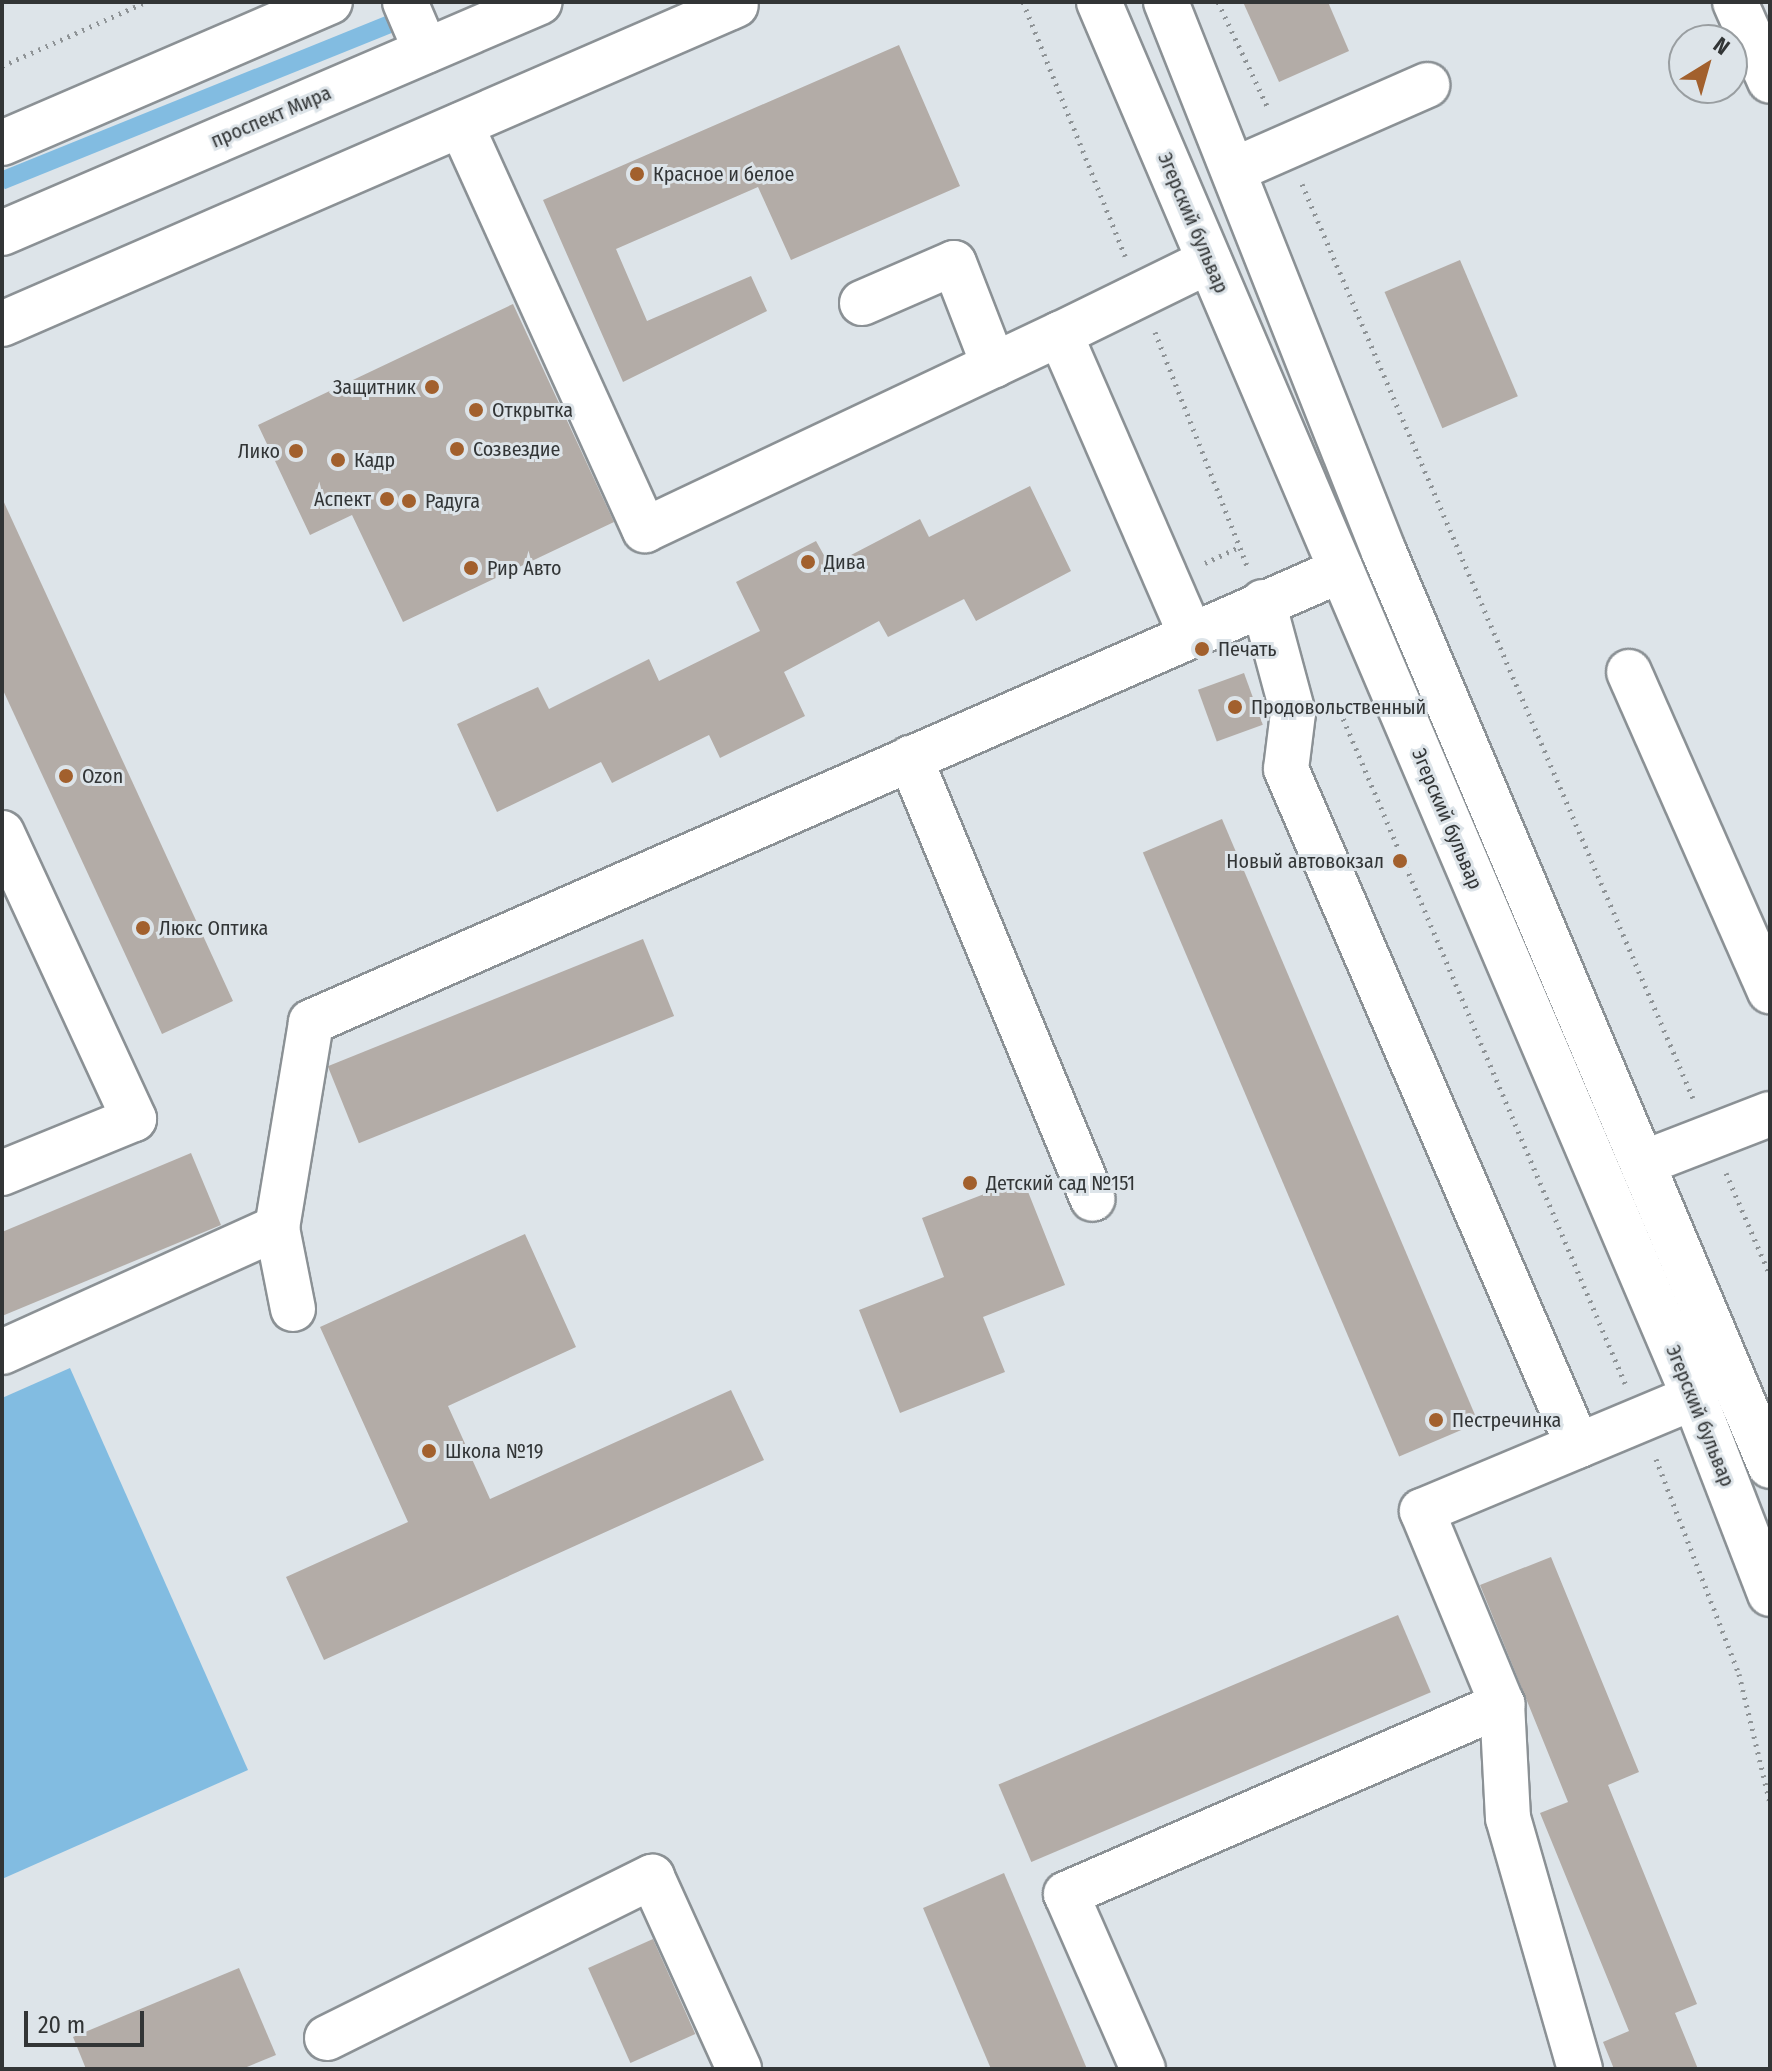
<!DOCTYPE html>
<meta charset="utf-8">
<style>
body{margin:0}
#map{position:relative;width:1772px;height:2071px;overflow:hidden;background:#dde4e9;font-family:"Fira Sans Condensed",sans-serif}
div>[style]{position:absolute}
.green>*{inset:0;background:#82bce1;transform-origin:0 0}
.building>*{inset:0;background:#b3aca7;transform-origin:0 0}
.path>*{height:5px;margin-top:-2.5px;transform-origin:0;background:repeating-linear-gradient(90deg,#8e9396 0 2px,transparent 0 8px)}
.roads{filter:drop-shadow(2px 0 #8b9195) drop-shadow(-2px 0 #8b9195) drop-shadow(0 2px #8b9195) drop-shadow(0 -2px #8b9195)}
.minor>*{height:44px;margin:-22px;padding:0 22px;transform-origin:22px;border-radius:22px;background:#fff}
.major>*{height:44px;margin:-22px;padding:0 22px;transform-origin:22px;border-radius:22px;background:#fff}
.dots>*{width:22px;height:22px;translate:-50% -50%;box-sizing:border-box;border:4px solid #dde4e9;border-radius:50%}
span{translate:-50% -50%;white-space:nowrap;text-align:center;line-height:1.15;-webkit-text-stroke:6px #dde4e9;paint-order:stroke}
.street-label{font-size:20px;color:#323536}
.poi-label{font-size:20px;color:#323536}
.left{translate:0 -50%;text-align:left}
.right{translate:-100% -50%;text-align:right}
.frame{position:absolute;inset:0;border:4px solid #323536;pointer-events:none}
.north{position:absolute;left:1668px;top:24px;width:80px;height:80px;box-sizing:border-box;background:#dde4e9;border:2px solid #999ea1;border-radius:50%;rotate:37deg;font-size:22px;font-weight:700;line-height:32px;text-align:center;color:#323536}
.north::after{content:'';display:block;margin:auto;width:28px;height:36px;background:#a2602d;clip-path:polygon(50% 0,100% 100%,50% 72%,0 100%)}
.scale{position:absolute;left:24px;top:2011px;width:120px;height:36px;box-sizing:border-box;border:4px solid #323536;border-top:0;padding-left:10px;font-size:24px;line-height:28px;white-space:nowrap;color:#323536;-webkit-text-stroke:6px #dde4e9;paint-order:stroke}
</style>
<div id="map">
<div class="green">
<i style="left:393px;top:13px;width:18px;height:426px;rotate:68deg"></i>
<i style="clip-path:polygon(70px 1368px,248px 1770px,2px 1879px,2px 1398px)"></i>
</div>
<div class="building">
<i style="clip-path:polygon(1243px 2px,1328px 2px,1349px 51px,1279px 82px)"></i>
<i style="clip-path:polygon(899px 45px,960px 186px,791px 260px,758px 187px,616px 249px,647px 321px,751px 276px,767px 311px,623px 382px,543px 200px)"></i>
<i style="left:1460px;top:260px;width:148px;height:82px;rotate:67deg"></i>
<i style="clip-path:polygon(513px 304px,614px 522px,403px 622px,352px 515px,310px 535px,258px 425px)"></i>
<i style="clip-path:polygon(1030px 486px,1071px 571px,976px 621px,964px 599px,888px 637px,879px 621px,784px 672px,805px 716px,720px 758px,709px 735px,612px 783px,601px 762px,497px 812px,457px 724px,538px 687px,549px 709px,649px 659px,659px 681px,760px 631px,736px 582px,816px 541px,830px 566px,920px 519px,929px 537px)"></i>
<i style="clip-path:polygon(2px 498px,233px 1001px,162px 1034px,2px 688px)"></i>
<i style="left:1244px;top:673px;width:55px;height:49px;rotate:70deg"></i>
<i style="left:1222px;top:819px;width:656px;height:86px;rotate:67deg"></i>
<i style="left:643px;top:939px;width:83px;height:340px;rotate:68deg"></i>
<i style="clip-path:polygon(191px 1153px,221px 1225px,2px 1316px,2px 1232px)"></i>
<i style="clip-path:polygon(1023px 1179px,1065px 1285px,983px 1317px,1005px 1372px,900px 1413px,859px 1310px,944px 1277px,922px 1218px)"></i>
<i style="clip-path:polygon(525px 1234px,576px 1347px,448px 1406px,490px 1499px,731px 1390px,764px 1460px,324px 1660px,286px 1577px,408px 1522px,320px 1327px)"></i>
<i style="clip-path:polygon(1551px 1557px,1639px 1772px,1608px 1785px,1697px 2004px,1675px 2013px,1698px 2069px,1614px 2069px,1603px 2042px,1629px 2031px,1540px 1813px,1568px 1802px,1480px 1585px)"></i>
<i style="left:1398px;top:1615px;width:84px;height:434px;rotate:67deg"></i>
<i style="clip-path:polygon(1004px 1873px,1087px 2069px,991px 2069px,923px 1908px)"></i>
<i style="left:653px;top:1939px;width:104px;height:71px;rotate:66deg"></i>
<i style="clip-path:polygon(239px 1968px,276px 2055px,242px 2069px,86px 2069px,73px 2037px)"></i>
</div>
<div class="path">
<i style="left:1023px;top:2px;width:274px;rotate:68.1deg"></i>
<i style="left:1218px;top:2px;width:119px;rotate:64.7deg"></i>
<i style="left:2px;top:66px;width:158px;rotate:-24deg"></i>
<i style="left:1302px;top:184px;width:994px;rotate:66.84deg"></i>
<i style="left:1155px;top:332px;width:251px;rotate:68.5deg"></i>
<i style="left:1205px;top:563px;width:38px;rotate:-25deg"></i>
<i style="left:1337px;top:704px;width:738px;rotate:67.02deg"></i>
<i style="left:1726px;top:1173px;width:111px;rotate:66.7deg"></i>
<i style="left:1656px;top:1459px;width:230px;rotate:68.9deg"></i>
<i style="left:1739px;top:1674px;width:133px;rotate:76.5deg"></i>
</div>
<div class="roads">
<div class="minor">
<i style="left:1735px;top:2px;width:86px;rotate:66.1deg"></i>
<i style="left:461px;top:125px;width:445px;rotate:65.6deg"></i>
<i style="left:645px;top:530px;width:459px;rotate:-25.3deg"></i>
<i style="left:1060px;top:334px;width:328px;rotate:66.5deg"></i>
<i style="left:1236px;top:169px;width:209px;rotate:-23.7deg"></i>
<i style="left:862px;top:303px;width:100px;rotate:-23.5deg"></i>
<i style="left:954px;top:263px;width:110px;rotate:68.8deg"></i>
<i style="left:2px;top:324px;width:800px;rotate:-23.49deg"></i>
<i style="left:1060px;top:334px;width:166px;rotate:-26.1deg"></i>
<i style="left:1263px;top:602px;width:115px;rotate:74.9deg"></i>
<i style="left:1293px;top:713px;width:56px;rotate:97.1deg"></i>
<i style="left:1286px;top:769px;width:737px;rotate:66.67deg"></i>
<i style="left:1629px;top:672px;width:349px;rotate:66.2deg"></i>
<i style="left:910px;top:758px;width:477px;rotate:67.5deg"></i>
<i style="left:2px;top:833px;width:315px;rotate:65.2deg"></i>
<i style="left:134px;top:1119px;width:143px;rotate:157.8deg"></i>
<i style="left:1643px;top:1163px;width:136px;rotate:-21.1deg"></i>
<i style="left:293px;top:1309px;width:83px;rotate:-101.2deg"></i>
<i style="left:277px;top:1228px;width:209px;rotate:-80.6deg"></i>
<i style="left:311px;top:1022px;width:1125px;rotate:-23.69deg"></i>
<i style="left:2px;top:1352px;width:302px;rotate:-24.3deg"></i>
<i style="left:327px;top:2038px;width:363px;rotate:-26.4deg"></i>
<i style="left:652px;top:1877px;width:211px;rotate:65.6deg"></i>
<i style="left:1143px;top:2069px;width:191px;rotate:-113.7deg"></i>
<i style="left:1066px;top:1894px;width:476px;rotate:-23.5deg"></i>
<i style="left:1580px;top:2069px;width:261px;rotate:-106deg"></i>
<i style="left:1508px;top:1818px;width:114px;rotate:-93deg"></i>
<i style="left:1502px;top:1704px;width:209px;rotate:-112.5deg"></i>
<i style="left:1422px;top:1511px;width:295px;rotate:-22.7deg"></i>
</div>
<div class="major">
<i style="left:405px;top:2px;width:53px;rotate:66.8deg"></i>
<i style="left:1099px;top:2px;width:1517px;rotate:66.9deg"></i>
<i style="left:1694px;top:1397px;width:211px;rotate:68.9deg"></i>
<i style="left:1166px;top:2px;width:592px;rotate:68.38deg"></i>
<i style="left:1384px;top:552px;width:992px;rotate:67.1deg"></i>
<i style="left:2px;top:143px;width:357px;rotate:-23.3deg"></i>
<i style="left:2px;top:233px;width:585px;rotate:-23.24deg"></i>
</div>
</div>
<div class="dots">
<i style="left:637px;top:174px;background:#a2602d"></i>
<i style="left:432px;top:387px;background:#a2602d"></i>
<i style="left:476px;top:410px;background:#a2602d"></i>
<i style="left:457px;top:449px;background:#a2602d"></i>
<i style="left:296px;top:451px;background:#a2602d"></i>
<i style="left:338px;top:460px;background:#a2602d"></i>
<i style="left:387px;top:499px;background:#a2602d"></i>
<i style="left:409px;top:501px;background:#a2602d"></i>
<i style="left:808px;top:562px;background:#a2602d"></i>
<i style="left:471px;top:568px;background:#a2602d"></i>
<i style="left:1202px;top:649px;background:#a2602d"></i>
<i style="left:1235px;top:707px;background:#a2602d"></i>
<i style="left:66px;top:776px;background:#a2602d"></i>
<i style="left:1400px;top:861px;background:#a2602d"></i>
<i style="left:143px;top:928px;background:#a2602d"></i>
<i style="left:970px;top:1183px;background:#a2602d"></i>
<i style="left:1436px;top:1420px;background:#a2602d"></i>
<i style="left:429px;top:1451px;background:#a2602d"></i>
</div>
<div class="street-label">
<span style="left:271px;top:117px;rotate:-23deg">проспект Мира</span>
<span style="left:1193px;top:223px;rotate:67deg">Эгерский бульвар</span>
<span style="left:1447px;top:819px;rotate:67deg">Эгерский бульвар</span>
<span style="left:1700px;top:1416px;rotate:68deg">Эгерский бульвар</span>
</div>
<div class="poi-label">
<span class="left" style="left:653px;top:174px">Красное и белое</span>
<span class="right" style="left:416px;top:387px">Защитник</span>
<span class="left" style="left:492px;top:410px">Открытка</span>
<span class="left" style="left:473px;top:449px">Созвездие</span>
<span class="right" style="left:280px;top:451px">Лико</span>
<span class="left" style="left:354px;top:460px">Кадр</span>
<span class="right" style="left:371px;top:499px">Аспект</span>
<span class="left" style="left:425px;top:501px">Радуга</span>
<span class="left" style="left:824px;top:562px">Дива</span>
<span class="left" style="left:487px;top:568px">Рир Авто</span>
<span class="left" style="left:1218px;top:649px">Печать</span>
<span class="left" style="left:1251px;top:707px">Продовольственный</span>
<span class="left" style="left:82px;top:776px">Ozon</span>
<span class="right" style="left:1384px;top:861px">Новый автовокзал</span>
<span class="left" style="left:159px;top:928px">Люкс Оптика</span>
<span class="left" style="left:986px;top:1183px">Детский сад №151</span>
<span class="left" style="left:1452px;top:1420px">Пестречинка</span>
<span class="left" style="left:445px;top:1451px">Школа №19</span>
</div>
<div class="frame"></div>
<div class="north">N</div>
<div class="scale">20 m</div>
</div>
